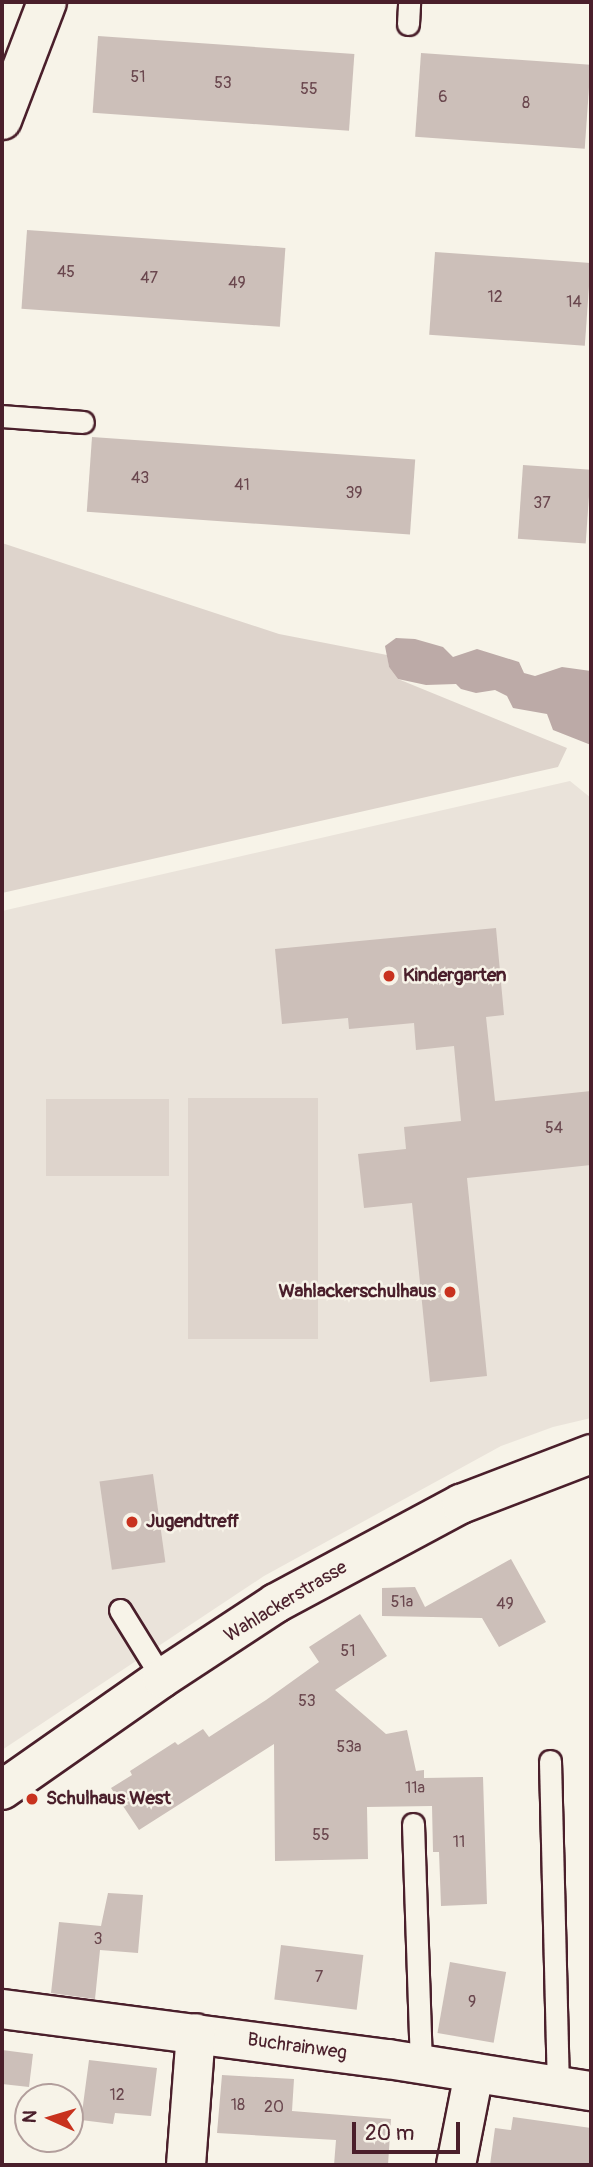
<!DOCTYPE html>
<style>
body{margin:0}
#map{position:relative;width:593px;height:2167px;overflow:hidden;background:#f7f3e8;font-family:Pangolin,sans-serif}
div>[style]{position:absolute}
.built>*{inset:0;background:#eae3da}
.green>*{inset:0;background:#ded4cc;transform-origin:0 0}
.water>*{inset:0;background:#bcaaa7}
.building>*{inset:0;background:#ccbfb9;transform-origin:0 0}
.roads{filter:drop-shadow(2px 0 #4a1f2b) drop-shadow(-2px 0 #4a1f2b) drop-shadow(0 2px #4a1f2b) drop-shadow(0 -2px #4a1f2b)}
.lane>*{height:21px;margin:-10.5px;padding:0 10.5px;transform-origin:10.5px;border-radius:10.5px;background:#f7f3e8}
.street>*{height:38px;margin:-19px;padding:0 19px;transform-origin:19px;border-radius:19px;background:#f7f3e8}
.secondary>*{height:38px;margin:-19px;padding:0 19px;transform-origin:19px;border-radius:19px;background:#f7f3e8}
.dots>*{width:19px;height:19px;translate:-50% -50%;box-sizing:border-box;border:4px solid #f7f3e8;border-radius:50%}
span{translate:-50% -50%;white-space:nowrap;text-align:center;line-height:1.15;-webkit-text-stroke:5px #f7f3e8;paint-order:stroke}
.number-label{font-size:16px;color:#6a474e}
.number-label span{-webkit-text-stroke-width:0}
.poi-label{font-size:19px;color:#4a1f2b;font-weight:700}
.left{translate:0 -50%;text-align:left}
.right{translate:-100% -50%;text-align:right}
.street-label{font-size:19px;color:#4a1f2b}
.frame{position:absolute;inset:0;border:4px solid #4a1f2b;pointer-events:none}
.north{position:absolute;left:14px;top:2083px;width:70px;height:70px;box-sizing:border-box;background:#f7f3e8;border:2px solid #b29e9c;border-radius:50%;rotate:274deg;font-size:19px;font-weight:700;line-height:28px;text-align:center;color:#4a1f2b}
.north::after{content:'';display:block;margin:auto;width:24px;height:32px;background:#c8321e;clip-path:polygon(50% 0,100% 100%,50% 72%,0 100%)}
.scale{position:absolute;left:352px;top:2122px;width:108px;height:32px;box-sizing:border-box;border:4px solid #4a1f2b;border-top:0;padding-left:9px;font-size:21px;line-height:24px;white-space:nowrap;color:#4a1f2b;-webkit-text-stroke:5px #f7f3e8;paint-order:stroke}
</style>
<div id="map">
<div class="built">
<i style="clip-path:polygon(570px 781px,591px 798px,591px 1418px,553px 1427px,501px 1446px,264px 1576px,2px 1750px,2px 911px)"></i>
</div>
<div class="green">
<i style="clip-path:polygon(2px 543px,279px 634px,387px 655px,389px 667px,398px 679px,567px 748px,558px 767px,2px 893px)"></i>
<i style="left:318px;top:1098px;width:241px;height:130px;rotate:90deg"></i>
<i style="left:46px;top:1099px;width:123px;height:77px"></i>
</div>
<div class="water">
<i style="clip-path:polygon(396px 638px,415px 639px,443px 647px,453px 657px,477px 649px,519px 662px,524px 673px,535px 676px,562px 667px,591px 671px,591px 745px,553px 730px,547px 714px,513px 708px,507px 696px,495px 690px,476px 693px,461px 689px,456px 684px,426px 685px,398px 679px,389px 667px,385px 646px)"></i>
</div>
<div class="building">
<i style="left:98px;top:36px;width:257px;height:77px;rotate:4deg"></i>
<i style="left:421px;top:53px;width:170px;height:84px;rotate:4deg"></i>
<i style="left:27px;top:230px;width:259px;height:79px;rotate:4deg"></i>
<i style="left:435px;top:252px;width:156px;height:83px;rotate:4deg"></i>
<i style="left:92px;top:437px;width:324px;height:75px;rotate:4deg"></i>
<i style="left:523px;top:465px;width:68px;height:74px;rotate:4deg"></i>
<i style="clip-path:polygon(496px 928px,504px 1015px,486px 1017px,495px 1101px,591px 1091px,591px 1165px,467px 1178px,487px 1376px,430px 1382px,412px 1203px,364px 1208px,358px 1154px,406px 1149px,404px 1127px,461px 1121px,454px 1046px,416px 1050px,414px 1023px,349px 1029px,348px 1018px,282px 1024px,275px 949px)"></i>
<i style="left:153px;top:1474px;width:89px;height:54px;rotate:82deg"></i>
<i style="clip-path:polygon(511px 1559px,546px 1622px,499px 1647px,482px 1618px,382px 1616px,382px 1588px,415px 1587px,425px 1607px)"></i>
<i style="clip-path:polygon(360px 1614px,387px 1656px,335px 1690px,386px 1734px,407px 1730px,416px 1771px,424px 1770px,424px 1778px,483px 1777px,487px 1904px,441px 1906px,439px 1852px,433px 1852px,432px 1806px,367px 1807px,368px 1859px,275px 1861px,274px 1744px,139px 1830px,111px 1788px,132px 1775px,130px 1771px,175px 1742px,178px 1745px,203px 1729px,209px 1737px,266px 1700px,319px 1662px,309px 1647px)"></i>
<i style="clip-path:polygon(108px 1893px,143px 1895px,138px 1953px,100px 1950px,95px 1999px,51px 1993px,59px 1922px,101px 1926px)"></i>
<i style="left:281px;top:1945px;width:83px;height:55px;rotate:7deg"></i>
<i style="left:450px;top:1962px;width:57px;height:72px;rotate:10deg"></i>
<i style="clip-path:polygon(2px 2050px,33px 2054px,29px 2087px,2px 2084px)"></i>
<i style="clip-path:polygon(89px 2060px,157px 2068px,151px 2116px,115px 2113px,113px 2124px,81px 2120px)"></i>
<i style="clip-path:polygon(222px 2075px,294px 2079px,292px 2111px,391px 2119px,388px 2165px,334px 2165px,336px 2140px,217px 2133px)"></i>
<i style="clip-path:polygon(513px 2117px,591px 2128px,591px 2165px,490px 2165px,495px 2128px,511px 2130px)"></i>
</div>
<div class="roads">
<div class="lane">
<i style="left:408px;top:24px;width:22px;rotate:-87deg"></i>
<i style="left:2px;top:416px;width:81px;rotate:4.2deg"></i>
<i style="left:120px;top:1610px;width:80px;rotate:58.3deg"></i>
<i style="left:550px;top:1761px;width:324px;rotate:88.6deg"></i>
<i style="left:413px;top:1824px;width:240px;rotate:88.1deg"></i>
</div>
<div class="street">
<i style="left:2px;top:2009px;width:389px;rotate:7.4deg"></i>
<i style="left:388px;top:2059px;width:206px;rotate:9deg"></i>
<i style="left:186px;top:2165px;width:132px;rotate:-85.7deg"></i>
<i style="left:456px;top:2165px;width:94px;rotate:-78.9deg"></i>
</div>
<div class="secondary">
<i style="left:2px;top:120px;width:126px;rotate:-69.1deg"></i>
<i style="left:2px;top:1790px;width:195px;rotate:-35deg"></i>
<i style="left:162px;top:1678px;width:136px;rotate:-33.3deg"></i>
<i style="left:276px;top:1603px;width:210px;rotate:-28.2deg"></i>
<i style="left:461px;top:1504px;width:139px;rotate:-21deg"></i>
</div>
</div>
<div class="dots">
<i style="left:389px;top:976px;background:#c8321e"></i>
<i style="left:450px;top:1292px;background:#c8321e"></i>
<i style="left:132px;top:1522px;background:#c8321e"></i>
<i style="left:32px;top:1799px;background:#c8321e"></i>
</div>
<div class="number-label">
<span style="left:138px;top:77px">51</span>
<span style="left:223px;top:83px">53</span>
<span style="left:309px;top:89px">55</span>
<span style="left:443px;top:97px">6</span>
<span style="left:526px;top:103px">8</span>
<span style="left:66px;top:272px">45</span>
<span style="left:149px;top:278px">47</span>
<span style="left:237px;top:283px">49</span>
<span style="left:495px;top:297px">12</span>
<span style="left:574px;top:302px">14</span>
<span style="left:140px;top:478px">43</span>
<span style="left:242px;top:485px">41</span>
<span style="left:354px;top:493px">39</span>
<span style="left:542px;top:503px">37</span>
<span style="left:554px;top:1128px">54</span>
<span style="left:402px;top:1602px">51a</span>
<span style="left:505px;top:1604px">49</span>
<span style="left:348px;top:1651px">51</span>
<span style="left:307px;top:1701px">53</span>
<span style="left:349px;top:1747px">53a</span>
<span style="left:415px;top:1788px">11a</span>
<span style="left:321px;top:1835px">55</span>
<span style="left:459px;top:1842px">11</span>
<span style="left:98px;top:1939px">3</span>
<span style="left:319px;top:1977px">7</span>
<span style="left:472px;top:2002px">9</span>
<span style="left:117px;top:2095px">12</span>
<span style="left:238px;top:2105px">18</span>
<span style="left:274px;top:2107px">20</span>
</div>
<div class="poi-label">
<span class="left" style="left:403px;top:976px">Kindergarten</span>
<span class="right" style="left:436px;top:1292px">Wahlackerschulhaus</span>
<span class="left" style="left:146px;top:1522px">Jugendtreff</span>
<span class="left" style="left:46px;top:1799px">Schulhaus West</span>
</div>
<div class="street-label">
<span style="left:286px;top:1602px;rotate:-31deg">Wahlackerstrasse</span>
<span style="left:297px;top:2047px;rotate:8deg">Buchrainweg</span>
</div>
<div class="frame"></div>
<div class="north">N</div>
<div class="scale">20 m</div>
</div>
